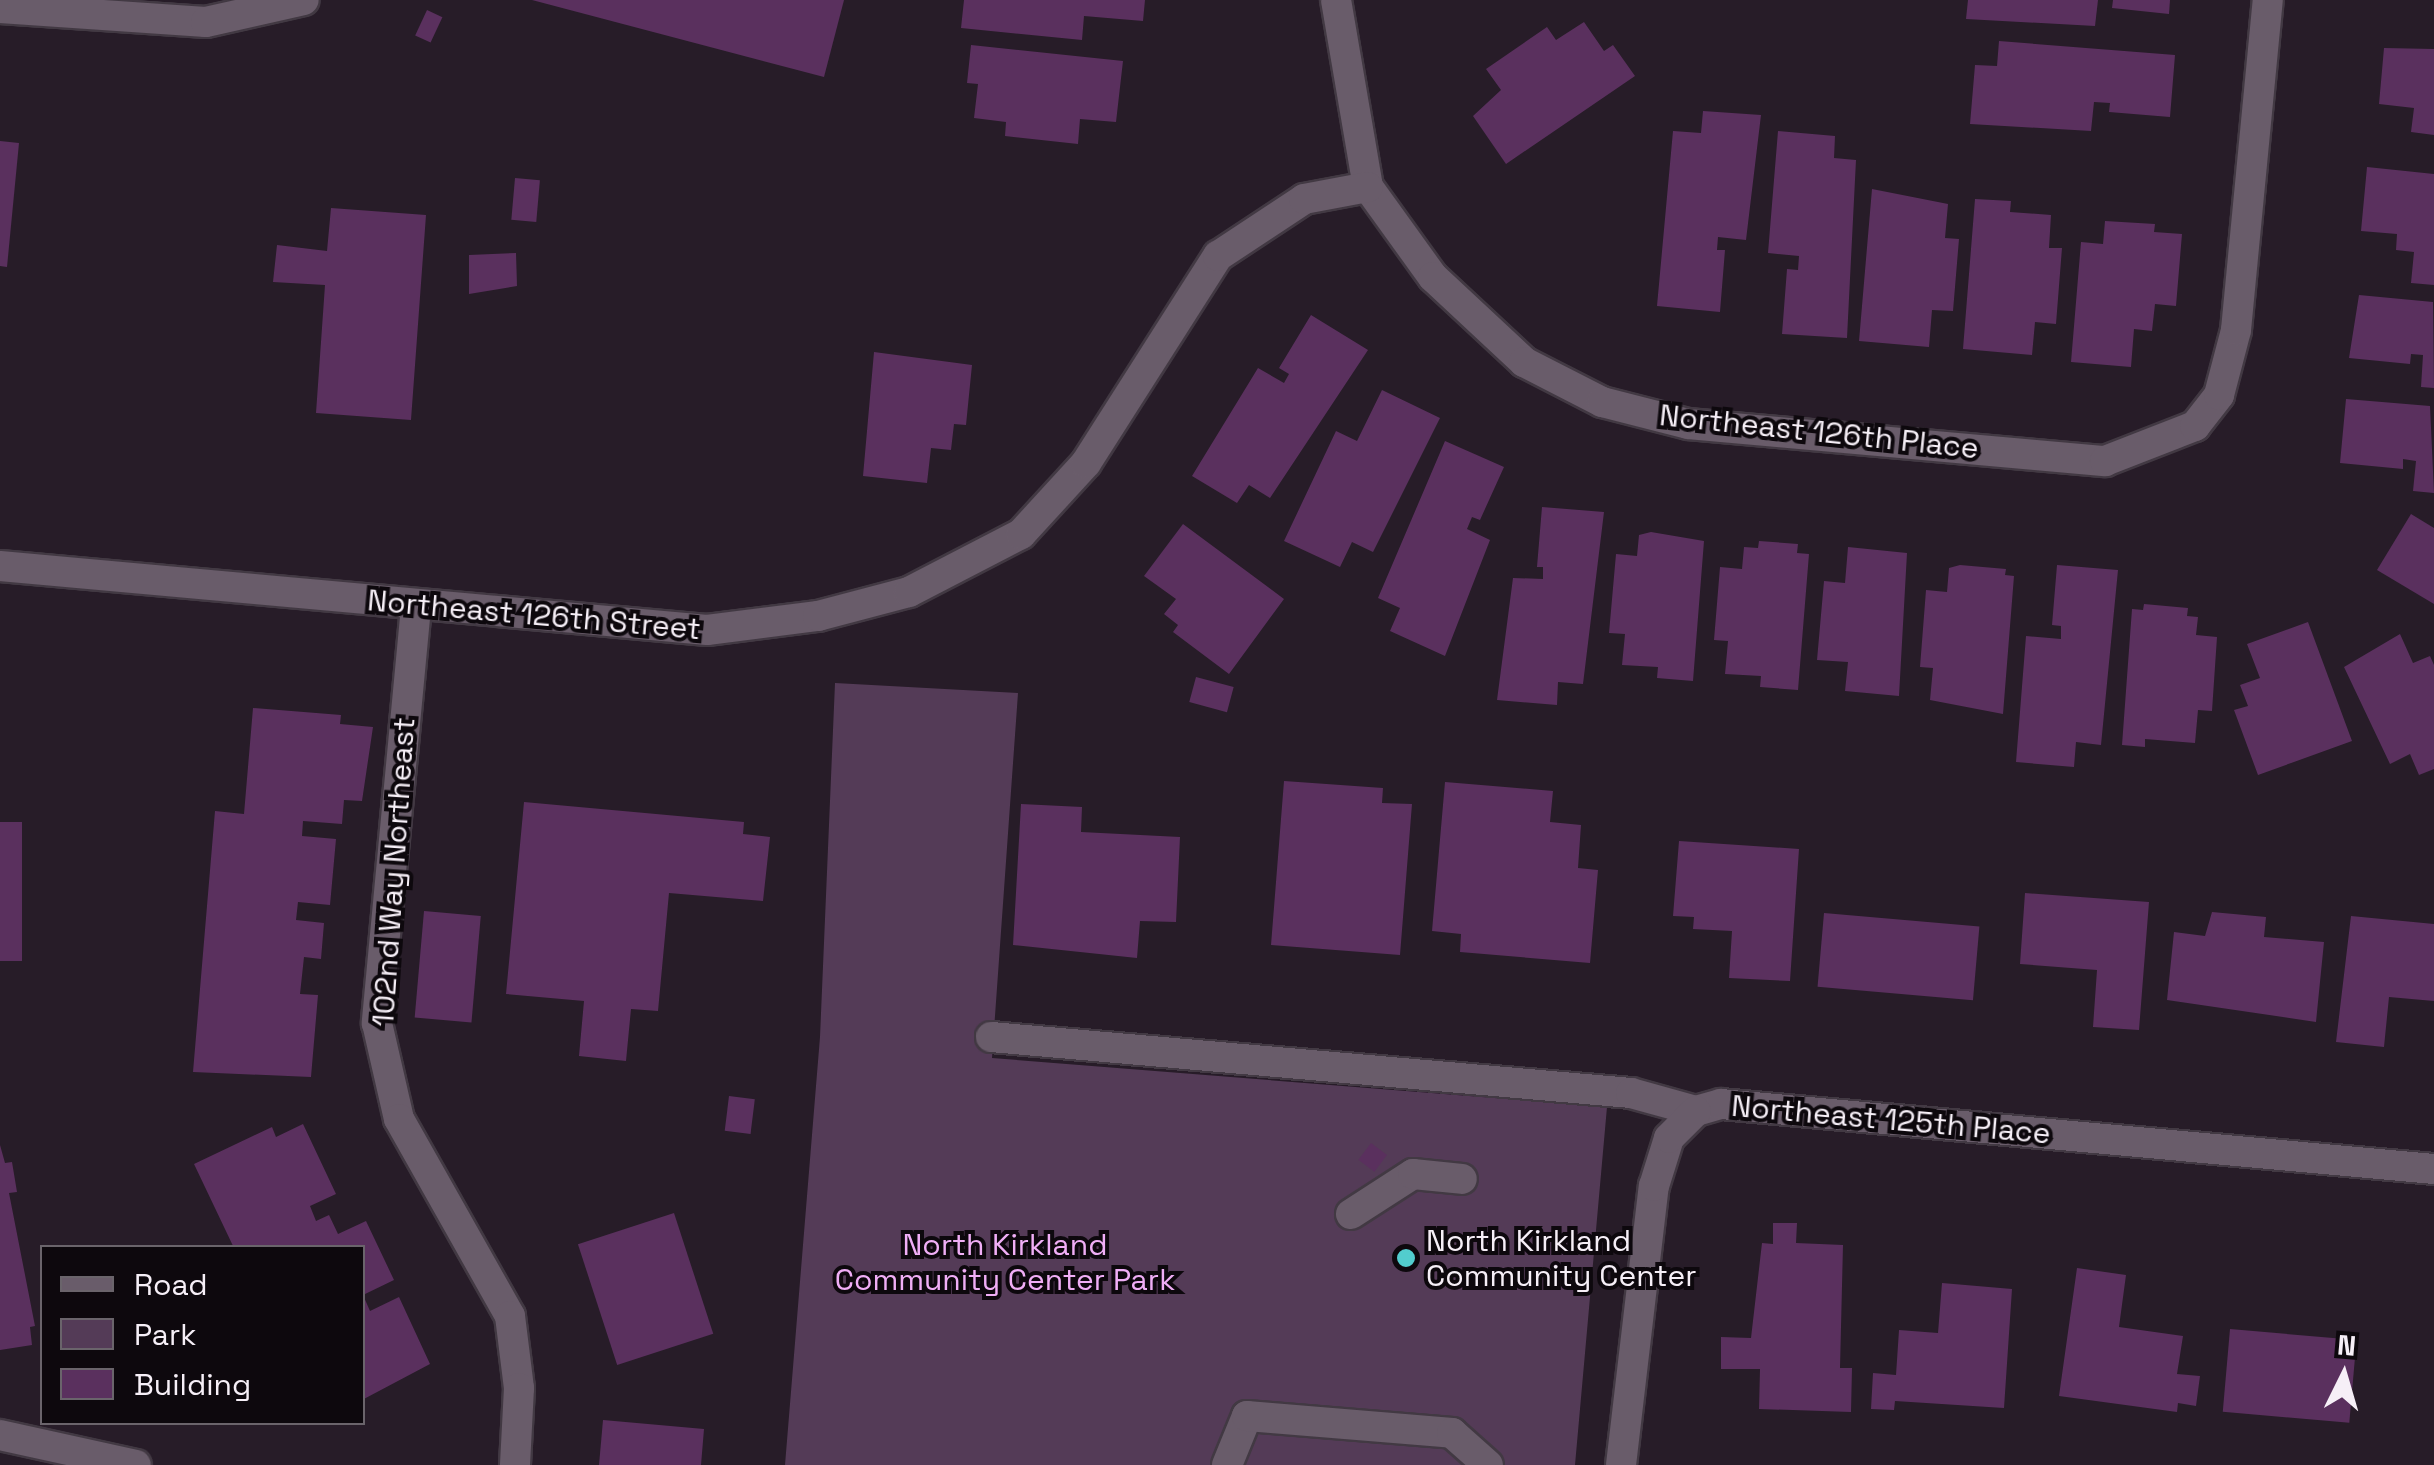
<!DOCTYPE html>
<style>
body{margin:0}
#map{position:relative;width:2434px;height:1465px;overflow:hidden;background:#271c28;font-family:"Space Grotesk",sans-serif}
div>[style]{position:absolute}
.green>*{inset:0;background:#543b57}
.building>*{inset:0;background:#5a305e;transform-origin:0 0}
.roads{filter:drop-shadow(2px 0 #423943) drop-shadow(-2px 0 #423943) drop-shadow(0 2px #423943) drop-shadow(0 -2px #423943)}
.minor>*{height:30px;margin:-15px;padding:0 15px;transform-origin:15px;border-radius:15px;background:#695c6a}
.dots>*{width:28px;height:28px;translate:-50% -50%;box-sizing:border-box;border:5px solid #0d080d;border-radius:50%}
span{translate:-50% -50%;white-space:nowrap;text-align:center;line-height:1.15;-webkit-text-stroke:8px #0d080d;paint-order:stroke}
.street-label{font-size:30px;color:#f6eff7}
.poi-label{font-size:30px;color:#f6eff7}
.left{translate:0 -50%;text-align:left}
.park-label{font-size:30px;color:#f0aef6}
.legend{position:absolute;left:40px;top:1245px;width:325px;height:180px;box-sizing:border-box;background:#0d080d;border:2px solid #6a646b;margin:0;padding:12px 18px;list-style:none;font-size:30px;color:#f6eff7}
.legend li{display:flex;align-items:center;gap:20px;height:50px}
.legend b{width:50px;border:2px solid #6a646b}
.north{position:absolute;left:2294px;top:1325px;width:100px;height:100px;-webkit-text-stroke:8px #0d080d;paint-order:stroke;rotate:5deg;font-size:28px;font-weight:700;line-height:40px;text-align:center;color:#f6eff7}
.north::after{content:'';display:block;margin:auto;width:35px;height:45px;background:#f6eff7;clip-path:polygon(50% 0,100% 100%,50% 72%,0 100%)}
</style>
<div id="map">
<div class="green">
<i style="clip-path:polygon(835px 683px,1018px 693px,992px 1058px,1607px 1107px,1575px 1465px,785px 1465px,820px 1037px)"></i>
</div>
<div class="building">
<i style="clip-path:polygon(532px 0,844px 0,824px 77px)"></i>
<i style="clip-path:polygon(964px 0,1145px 0,1143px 21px,1084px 16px,1082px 40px,961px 28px)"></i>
<i style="clip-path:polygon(1968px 0,2098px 0,2095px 26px,1966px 19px)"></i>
<i style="clip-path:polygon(2113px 0,2170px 0,2169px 14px,2112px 8px)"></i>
<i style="left:427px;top:10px;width:17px;height:28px;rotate:25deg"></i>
<i style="clip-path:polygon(1584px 22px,1604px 51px,1613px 45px,1635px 76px,1506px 164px,1473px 116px,1501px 90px,1486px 69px,1547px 27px,1556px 40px)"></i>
<i style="clip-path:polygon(1999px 41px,2175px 55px,2170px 117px,2109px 112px,2110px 103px,2094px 102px,2091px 131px,1970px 124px,1975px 65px,1997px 66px)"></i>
<i style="clip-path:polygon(971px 45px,1123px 61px,1116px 122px,1080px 119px,1078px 144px,1005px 136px,1006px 122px,974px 118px,978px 84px,967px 83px)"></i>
<i style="clip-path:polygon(2384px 48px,2434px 49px,2434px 135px,2411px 132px,2414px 108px,2379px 104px)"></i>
<i style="clip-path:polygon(1703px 111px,1761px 115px,1746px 240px,1718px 237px,1717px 250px,1725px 250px,1720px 312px,1657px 306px,1673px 131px,1701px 133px)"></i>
<i style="clip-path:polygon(1778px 131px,1835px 136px,1834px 158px,1856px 160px,1847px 338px,1782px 334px,1787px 269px,1798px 270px,1799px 256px,1768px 253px)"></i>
<i style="clip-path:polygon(0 141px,19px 143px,7px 267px,0 266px)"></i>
<i style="clip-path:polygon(2367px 167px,2434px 174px,2434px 285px,2411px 283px,2414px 252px,2396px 250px,2397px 234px,2361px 231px)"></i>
<i style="left:515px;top:178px;width:25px;height:42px;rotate:5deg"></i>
<i style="clip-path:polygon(1872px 189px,1948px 204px,1945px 238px,1959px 239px,1953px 311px,1932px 310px,1929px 347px,1859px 341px)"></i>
<i style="clip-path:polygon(1975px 199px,2011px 201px,2010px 212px,2051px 215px,2049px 248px,2062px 248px,2056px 324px,2035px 322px,2032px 355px,1963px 349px)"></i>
<i style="clip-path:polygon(331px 208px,426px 215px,411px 420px,316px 413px,325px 285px,273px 282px,277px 245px,327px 251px)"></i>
<i style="clip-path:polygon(2105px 221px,2155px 224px,2154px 232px,2182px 234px,2176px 306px,2155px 304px,2152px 331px,2134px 329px,2131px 367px,2071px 362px,2081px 242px,2103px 244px)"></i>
<i style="clip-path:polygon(516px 253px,517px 286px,469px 294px,469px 255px)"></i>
<i style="clip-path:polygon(2359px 295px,2433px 302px,2434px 388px,2421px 387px,2423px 355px,2411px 354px,2410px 364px,2349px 358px)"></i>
<i style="clip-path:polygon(1311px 315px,1368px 350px,1270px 498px,1249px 485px,1237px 503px,1192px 476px,1258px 368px,1284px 383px,1289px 374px,1279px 368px)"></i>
<i style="clip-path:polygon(874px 352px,972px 365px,966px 425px,954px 424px,951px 450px,931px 448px,927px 483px,863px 476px)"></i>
<i style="clip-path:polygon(1382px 390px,1440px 418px,1373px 552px,1352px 542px,1340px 567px,1284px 541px,1336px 431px,1357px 441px)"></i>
<i style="clip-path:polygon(2346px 399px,2430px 406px,2434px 493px,2413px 491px,2416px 461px,2403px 459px,2403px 469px,2340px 463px)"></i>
<i style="clip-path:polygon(1445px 441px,1504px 467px,1480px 520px,1472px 517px,1467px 529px,1490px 540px,1445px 656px,1390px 631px,1400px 608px,1378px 598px)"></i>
<i style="clip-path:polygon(1542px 507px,1604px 512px,1583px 684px,1558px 682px,1557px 705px,1497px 700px,1513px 578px,1543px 579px,1543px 567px,1537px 567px)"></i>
<i style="clip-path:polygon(2411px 514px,2434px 528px,2434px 604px,2377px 570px)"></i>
<i style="clip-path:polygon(1183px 524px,1284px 599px,1229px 674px,1173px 632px,1178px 625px,1164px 614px,1176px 599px,1144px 576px)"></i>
<i style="clip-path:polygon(1651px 532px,1704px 541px,1693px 681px,1657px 678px,1658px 667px,1622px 665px,1625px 634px,1609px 633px,1616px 554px,1637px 556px,1639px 535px)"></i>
<i style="clip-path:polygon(1759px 541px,1798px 544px,1797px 553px,1809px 554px,1798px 690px,1760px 687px,1761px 676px,1725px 674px,1728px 641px,1714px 640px,1720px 567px,1742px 569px,1744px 547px,1758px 548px)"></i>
<i style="clip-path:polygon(1848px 547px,1907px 553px,1899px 696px,1845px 691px,1848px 662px,1817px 660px,1824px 581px,1845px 583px)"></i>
<i style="clip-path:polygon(1960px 565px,2006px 569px,2005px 575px,2014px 576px,2003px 714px,1930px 700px,1933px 668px,1920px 667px,1926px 590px,1947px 592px,1949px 568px)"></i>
<i style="clip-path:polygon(2057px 565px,2118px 570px,2101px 745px,2076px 742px,2074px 767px,2016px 762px,2026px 636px,2061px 639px,2061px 626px,2052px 625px)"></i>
<i style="clip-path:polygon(2144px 604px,2188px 608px,2187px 616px,2198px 617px,2196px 635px,2217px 637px,2212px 711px,2198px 710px,2195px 743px,2145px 739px,2145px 747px,2122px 745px,2132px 609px,2143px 610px)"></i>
<i style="clip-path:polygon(2308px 622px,2352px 741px,2258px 775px,2234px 710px,2248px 706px,2240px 685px,2260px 678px,2247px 644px)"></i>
<i style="clip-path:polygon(2400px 634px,2413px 663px,2430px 656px,2434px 665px,2434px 769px,2419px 775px,2410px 754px,2390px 764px,2344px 667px)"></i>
<i style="left:1196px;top:677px;width:39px;height:26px;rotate:15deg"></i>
<i style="clip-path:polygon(253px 708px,341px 715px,340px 724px,373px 727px,362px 801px,344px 800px,342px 824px,303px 821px,302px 836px,336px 839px,330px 905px,298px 902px,296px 920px,324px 923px,321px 959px,304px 957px,300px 994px,318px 995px,311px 1077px,193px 1072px,215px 811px,244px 814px)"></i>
<i style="clip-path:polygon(1284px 781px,1383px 788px,1382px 803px,1412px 804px,1400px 955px,1271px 945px)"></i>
<i style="clip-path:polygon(1445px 782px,1553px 791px,1550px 822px,1581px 825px,1578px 868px,1598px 870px,1590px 963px,1460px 952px,1461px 934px,1432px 931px)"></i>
<i style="clip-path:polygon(524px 802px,744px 822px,743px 834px,770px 837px,763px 901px,669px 893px,658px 1011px,631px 1009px,626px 1061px,579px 1056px,584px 1001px,506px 994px)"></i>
<i style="clip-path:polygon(1021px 804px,1082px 807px,1081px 832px,1180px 837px,1176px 922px,1140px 921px,1137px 958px,1013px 945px)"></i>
<i style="left:0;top:822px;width:22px;height:139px"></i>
<i style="clip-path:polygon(1679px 841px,1799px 849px,1790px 981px,1729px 978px,1732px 931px,1693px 929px,1694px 917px,1673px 916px)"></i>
<i style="clip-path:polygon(2025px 893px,2149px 902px,2139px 1030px,2093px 1027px,2097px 970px,2020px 964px)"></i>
<i style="left:424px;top:911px;width:57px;height:107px;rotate:5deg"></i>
<i style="clip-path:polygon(2212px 912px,2266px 917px,2264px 937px,2324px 942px,2316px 1022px,2167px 1000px,2174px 932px,2205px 936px)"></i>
<i style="left:1824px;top:913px;width:156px;height:74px;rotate:5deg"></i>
<i style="clip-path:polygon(2351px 916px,2434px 924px,2434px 1001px,2389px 997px,2384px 1047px,2336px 1042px)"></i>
<i style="left:729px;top:1096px;width:26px;height:35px;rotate:7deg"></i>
<i style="clip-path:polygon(303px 1124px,336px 1194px,310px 1206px,316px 1221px,329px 1215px,338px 1234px,366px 1221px,394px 1280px,363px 1295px,370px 1311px,399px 1297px,430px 1364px,362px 1400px,362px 1248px,234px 1248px,194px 1164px,272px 1127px,276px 1137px)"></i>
<i style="left:1371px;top:1143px;width:20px;height:21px;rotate:37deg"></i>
<i style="clip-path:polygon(0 1145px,5px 1163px,12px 1162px,17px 1192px,9px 1193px,35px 1326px,30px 1327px,32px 1345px,0 1350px)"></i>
<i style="left:674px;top:1213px;width:127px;height:101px;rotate:72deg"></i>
<i style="clip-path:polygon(1773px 1223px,1797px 1223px,1796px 1243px,1843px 1245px,1840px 1368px,1852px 1368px,1851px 1412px,1759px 1409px,1760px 1369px,1721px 1369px,1721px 1337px,1751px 1338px,1762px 1243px,1773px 1244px)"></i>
<i style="clip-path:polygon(2077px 1268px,2126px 1275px,2119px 1327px,2183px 1336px,2177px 1374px,2200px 1376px,2196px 1406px,2178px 1403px,2177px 1412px,2059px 1396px)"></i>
<i style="clip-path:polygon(1942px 1283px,2012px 1289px,2004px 1408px,1895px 1401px,1894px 1410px,1871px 1409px,1873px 1373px,1896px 1375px,1899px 1330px,1938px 1333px)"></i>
<i style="left:2230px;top:1329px;width:127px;height:83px;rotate:5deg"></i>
<i style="clip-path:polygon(603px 1420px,704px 1429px,701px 1465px,599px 1465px)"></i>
</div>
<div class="roads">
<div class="minor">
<i style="left:1336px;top:0;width:190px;rotate:80.3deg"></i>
<i style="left:1368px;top:187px;width:111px;rotate:54.2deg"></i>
<i style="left:1433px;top:277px;width:125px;rotate:43deg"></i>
<i style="left:1524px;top:362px;width:88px;rotate:27.1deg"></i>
<i style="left:1602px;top:402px;width:89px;rotate:14.3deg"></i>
<i style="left:1688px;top:424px;width:419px;rotate:5.1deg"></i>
<i style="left:2105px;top:461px;width:97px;rotate:-21.3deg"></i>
<i style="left:2195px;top:426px;width:39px;rotate:-52deg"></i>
<i style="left:2219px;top:395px;width:67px;rotate:-75.3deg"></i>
<i style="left:2236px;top:330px;width:332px;rotate:-84.5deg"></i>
<i style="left:0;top:8px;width:206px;rotate:3.9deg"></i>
<i style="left:206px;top:22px;width:100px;rotate:-12.7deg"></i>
<i style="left:0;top:566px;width:710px;rotate:5.17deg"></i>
<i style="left:707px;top:630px;width:112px;rotate:-7.2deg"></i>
<i style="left:818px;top:616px;width:94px;rotate:-14.8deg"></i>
<i style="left:909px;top:592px;width:126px;rotate:-27.4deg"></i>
<i style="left:1021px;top:534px;width:96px;rotate:-47.5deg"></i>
<i style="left:1086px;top:463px;width:246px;rotate:-57.5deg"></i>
<i style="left:1218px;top:256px;width:103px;rotate:-33.5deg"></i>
<i style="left:1304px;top:199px;width:65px;rotate:-10.6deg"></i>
<i style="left:416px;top:607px;width:418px;rotate:95.4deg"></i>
<i style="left:377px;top:1023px;width:98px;rotate:77.1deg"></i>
<i style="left:399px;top:1119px;width:226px;rotate:60.6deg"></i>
<i style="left:510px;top:1316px;width:73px;rotate:82.9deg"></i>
<i style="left:519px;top:1388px;width:77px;rotate:93deg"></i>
<i style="left:991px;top:1037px;width:642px;rotate:5deg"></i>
<i style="left:1631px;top:1093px;width:67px;rotate:15.5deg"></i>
<i style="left:1696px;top:1111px;width:26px;rotate:-16deg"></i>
<i style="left:1721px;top:1104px;width:716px;rotate:5.21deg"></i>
<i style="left:1351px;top:1214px;width:74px;rotate:-32.8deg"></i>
<i style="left:1413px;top:1174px;width:49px;rotate:5.8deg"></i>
<i style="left:0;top:1435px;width:139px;rotate:12.4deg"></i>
<i style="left:1227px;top:1465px;width:53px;rotate:-67.8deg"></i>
<i style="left:1247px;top:1416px;width:206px;rotate:4.7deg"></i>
<i style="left:1452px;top:1433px;width:48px;rotate:41.6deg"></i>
<i style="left:1621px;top:1465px;width:281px;rotate:-83.3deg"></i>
<i style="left:1654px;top:1186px;width:50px;rotate:-72.6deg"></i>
<i style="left:1669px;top:1138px;width:38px;rotate:-45deg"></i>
</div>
</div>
<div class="dots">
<i style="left:1406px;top:1258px;background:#52cdce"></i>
</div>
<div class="street-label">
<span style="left:1819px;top:432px;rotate:6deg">Northeast 126th Place</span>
<span style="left:534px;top:615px;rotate:5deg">Northeast 126th Street</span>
<span style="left:394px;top:872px;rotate:-86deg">102nd Way Northeast</span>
<span style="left:1891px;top:1120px;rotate:5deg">Northeast 125th Place</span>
</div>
<div class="poi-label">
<span class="left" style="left:1426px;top:1258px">North Kirkland<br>Community Center</span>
</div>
<div class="park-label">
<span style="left:1005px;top:1262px">North Kirkland<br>Community Center Park</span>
</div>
<ul class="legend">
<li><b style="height:12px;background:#695c6a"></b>Road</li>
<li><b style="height:28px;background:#543b57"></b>Park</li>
<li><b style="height:28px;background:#5a305e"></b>Building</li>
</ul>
<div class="north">N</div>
</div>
